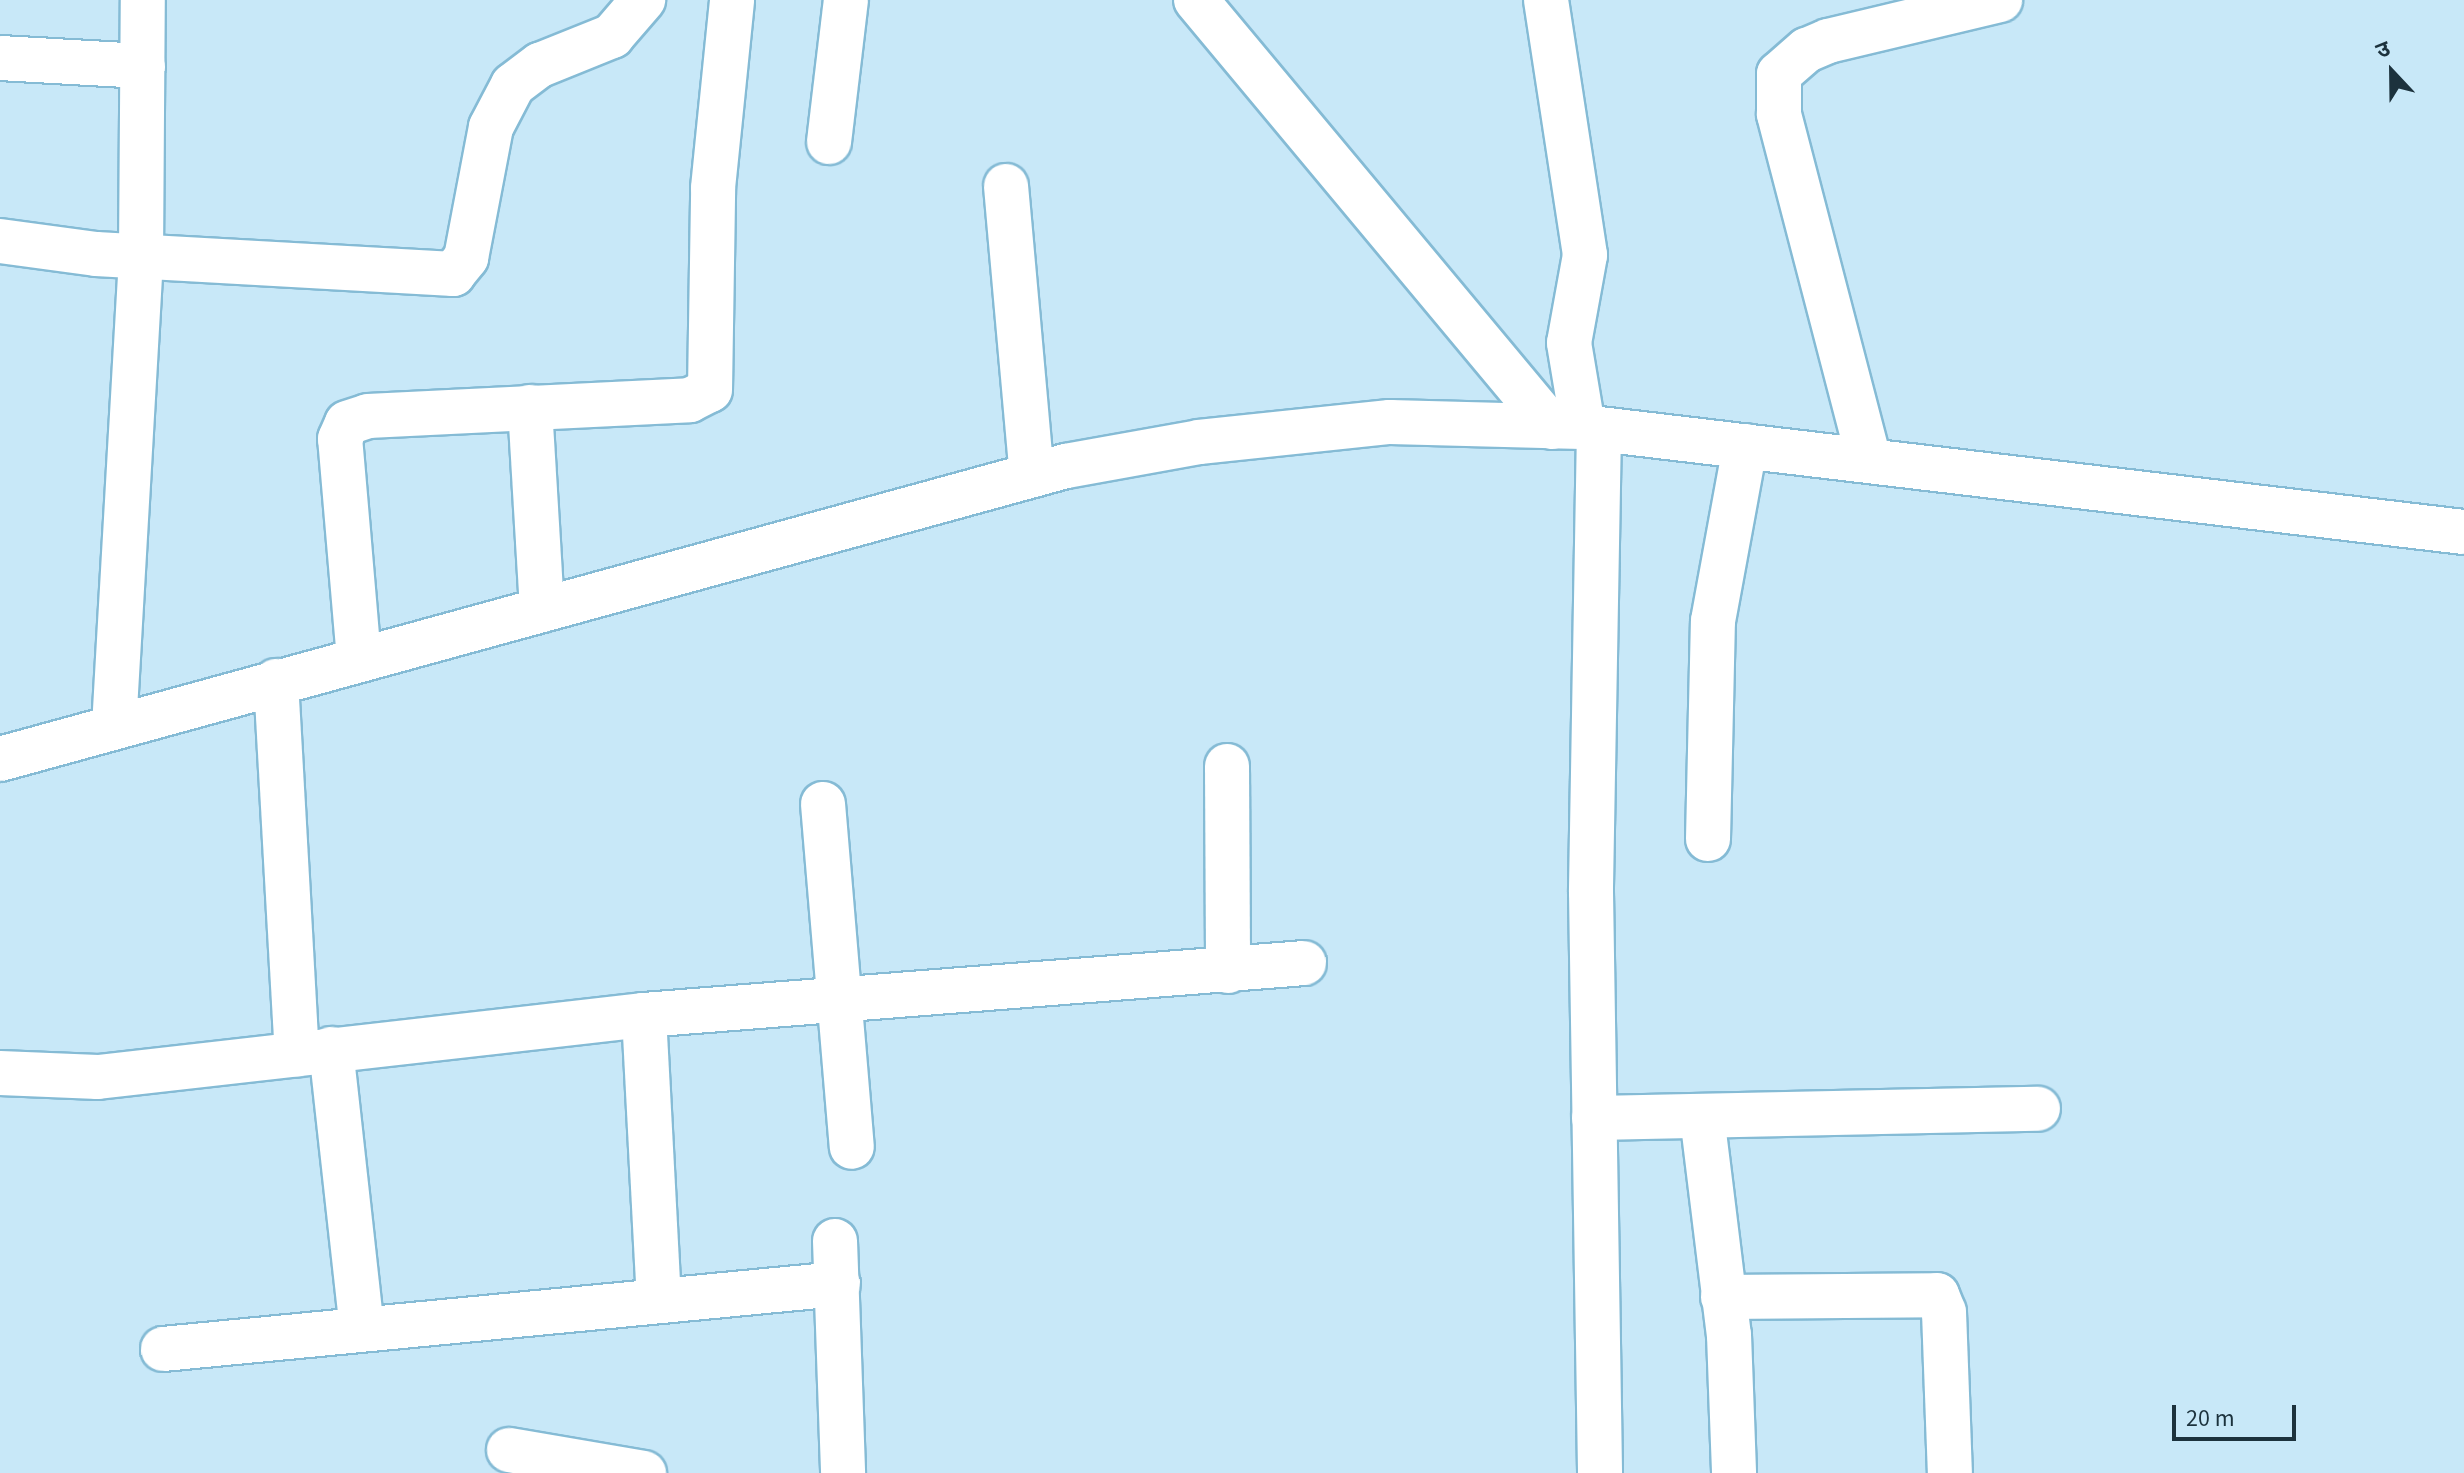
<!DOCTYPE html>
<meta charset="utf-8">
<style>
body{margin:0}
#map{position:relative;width:2464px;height:1473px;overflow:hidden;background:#c8e8f8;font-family:"Source Sans 3","Noto Sans Devanagari",sans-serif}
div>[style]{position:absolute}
.roads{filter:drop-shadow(2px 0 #85bbd5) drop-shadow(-2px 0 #85bbd5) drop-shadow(0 2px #85bbd5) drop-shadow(0 -2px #85bbd5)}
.minor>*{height:44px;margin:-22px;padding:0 22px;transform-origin:22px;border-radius:22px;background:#fff}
span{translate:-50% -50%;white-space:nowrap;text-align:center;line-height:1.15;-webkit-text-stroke:6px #c8e8f8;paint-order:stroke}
.north{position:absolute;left:2352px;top:32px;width:80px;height:80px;-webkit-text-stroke:6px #c8e8f8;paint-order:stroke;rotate:338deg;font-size:22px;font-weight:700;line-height:32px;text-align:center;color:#1c323d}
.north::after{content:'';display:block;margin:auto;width:28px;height:36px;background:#1c323d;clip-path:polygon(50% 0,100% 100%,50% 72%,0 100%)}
.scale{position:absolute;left:2172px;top:1405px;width:124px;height:36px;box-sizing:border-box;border:4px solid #1c323d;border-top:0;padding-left:10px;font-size:24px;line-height:28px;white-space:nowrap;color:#1c323d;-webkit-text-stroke:6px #c8e8f8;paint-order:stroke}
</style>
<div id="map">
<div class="roads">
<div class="minor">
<i style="left:1196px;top:0;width:556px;rotate:50.18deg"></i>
<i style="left:1546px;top:0;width:258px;rotate:81.3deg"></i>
<i style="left:1585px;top:255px;width:89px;rotate:100.3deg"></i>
<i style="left:1569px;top:343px;width:85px;rotate:80.5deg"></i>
<i style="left:0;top:58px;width:143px;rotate:3.2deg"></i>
<i style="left:829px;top:142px;width:143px;rotate:-83.2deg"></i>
<i style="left:1006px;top:186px;width:290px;rotate:84.9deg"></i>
<i style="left:0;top:241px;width:97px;rotate:7.7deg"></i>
<i style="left:96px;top:254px;width:358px;rotate:3.2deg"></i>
<i style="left:453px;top:274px;width:21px;rotate:-51deg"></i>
<i style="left:466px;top:258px;width:133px;rotate:-79.2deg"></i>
<i style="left:491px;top:127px;width:47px;rotate:-62.4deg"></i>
<i style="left:513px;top:85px;width:34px;rotate:-37deg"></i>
<i style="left:540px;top:65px;width:78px;rotate:-21.9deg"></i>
<i style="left:612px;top:36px;width:48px;rotate:-49.3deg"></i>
<i style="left:530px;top:407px;width:203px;rotate:86.6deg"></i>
<i style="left:1599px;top:429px;width:463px;rotate:91deg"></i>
<i style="left:1591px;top:892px;width:581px;rotate:89.11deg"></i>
<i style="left:1869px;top:460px;width:358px;rotate:-104.6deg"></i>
<i style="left:1779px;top:114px;width:40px;rotate:-90deg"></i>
<i style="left:1779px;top:74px;width:37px;rotate:-41deg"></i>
<i style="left:1807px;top:50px;width:23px;rotate:-23deg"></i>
<i style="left:1828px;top:41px;width:177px;rotate:-13.4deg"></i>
<i style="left:359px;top:659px;width:221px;rotate:-94.9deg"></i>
<i style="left:340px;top:439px;width:17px;rotate:-66deg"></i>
<i style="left:347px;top:423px;width:22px;rotate:-18deg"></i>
<i style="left:368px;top:416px;width:322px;rotate:-2.8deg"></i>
<i style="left:690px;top:400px;width:22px;rotate:-27deg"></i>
<i style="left:710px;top:390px;width:202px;rotate:-89.1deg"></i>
<i style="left:713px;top:188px;width:189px;rotate:-84.2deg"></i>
<i style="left:276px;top:681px;width:374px;rotate:86.8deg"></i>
<i style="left:114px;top:727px;width:472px;rotate:-86.7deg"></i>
<i style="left:141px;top:256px;width:256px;rotate:-89.6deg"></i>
<i style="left:0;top:759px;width:1106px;rotate:-15.37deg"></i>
<i style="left:1066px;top:466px;width:135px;rotate:-10.2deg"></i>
<i style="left:1199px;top:442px;width:192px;rotate:-6deg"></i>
<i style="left:1390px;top:422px;width:193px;rotate:1.5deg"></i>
<i style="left:1583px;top:427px;width:887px;rotate:6.8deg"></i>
<i style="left:1227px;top:766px;width:205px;rotate:89.7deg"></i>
<i style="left:823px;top:804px;width:344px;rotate:85.2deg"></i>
<i style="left:1708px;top:839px;width:218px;rotate:-88.7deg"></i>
<i style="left:1713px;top:621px;width:178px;rotate:-79.6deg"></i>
<i style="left:644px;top:1015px;width:286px;rotate:87deg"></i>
<i style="left:331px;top:1049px;width:282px;rotate:83.7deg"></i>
<i style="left:0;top:1073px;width:98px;rotate:2.3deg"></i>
<i style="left:98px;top:1077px;width:550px;rotate:-6.48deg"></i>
<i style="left:644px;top:1015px;width:662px;rotate:-4.5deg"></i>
<i style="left:1702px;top:1116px;width:221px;rotate:83deg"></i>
<i style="left:1729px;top:1335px;width:138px;rotate:87.9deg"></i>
<i style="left:1594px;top:1118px;width:444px;rotate:-1.2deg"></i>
<i style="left:835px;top:1241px;width:232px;rotate:88deg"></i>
<i style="left:1723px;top:1297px;width:214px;rotate:-0.5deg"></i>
<i style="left:1937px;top:1295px;width:18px;rotate:68deg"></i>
<i style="left:1944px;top:1312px;width:161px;rotate:87.9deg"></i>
<i style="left:163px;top:1349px;width:678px;rotate:-5.5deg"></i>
<i style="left:509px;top:1450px;width:137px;rotate:9.7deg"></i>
</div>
</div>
<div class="north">उ</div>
<div class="scale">20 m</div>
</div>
